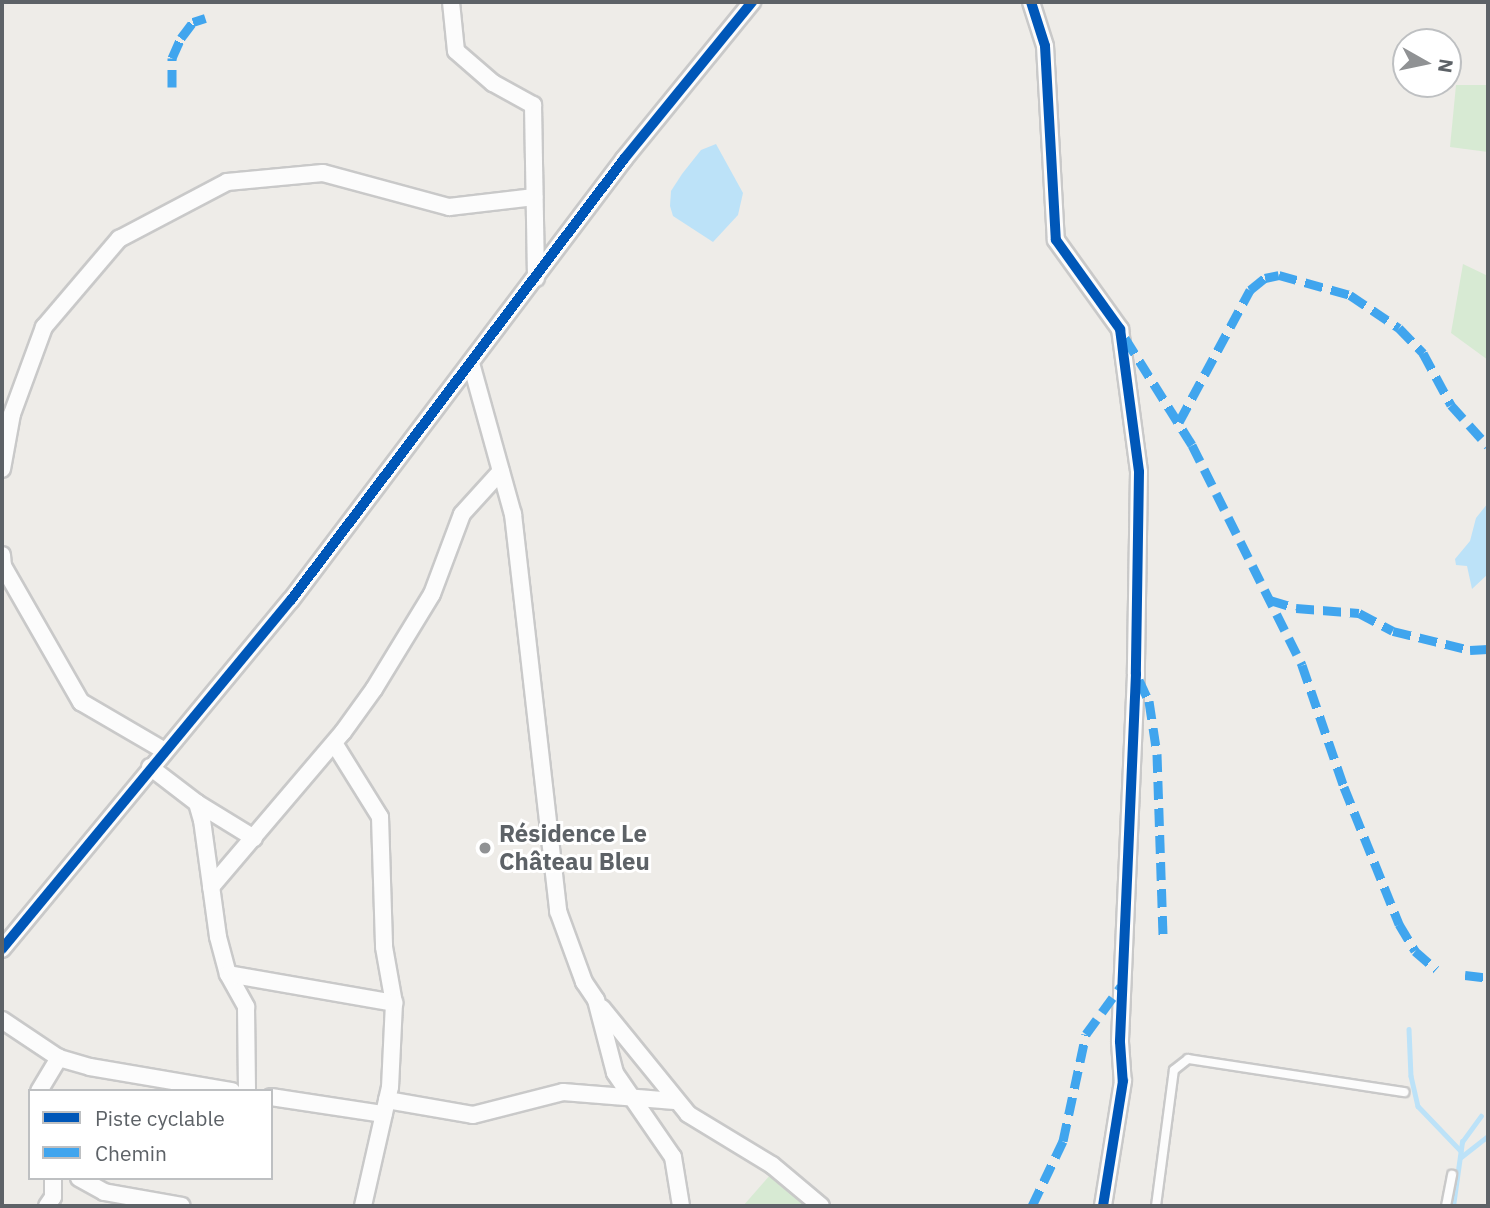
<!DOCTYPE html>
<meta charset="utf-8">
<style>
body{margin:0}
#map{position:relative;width:1490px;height:1208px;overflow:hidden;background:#eeece8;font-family:"IBM Plex Sans",sans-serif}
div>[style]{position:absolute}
.green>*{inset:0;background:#d7ead3}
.water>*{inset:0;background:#bce2f8}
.stream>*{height:4.5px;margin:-2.25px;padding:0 2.25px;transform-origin:2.25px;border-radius:2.25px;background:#bce2f8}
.roads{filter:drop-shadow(2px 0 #c9c9c9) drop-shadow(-2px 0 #c9c9c9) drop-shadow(0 2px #c9c9c9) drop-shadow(0 -2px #c9c9c9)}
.lane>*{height:8px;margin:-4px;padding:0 4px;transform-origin:4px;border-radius:4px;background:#fcfcfc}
.street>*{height:16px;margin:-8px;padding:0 8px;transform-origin:8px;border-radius:8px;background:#fcfcfc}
.quiet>*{height:9px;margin-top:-4.5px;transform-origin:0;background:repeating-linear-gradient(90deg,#40a5ee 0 18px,transparent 0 27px)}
.cycleway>*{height:10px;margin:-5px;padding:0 5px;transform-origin:5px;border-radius:5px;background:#0057b8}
.dots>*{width:19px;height:19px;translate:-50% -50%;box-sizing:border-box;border:4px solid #fff;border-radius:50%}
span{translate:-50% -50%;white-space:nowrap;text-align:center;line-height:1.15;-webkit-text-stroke:6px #fff;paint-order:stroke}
.poi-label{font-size:24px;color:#5d6267;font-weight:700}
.left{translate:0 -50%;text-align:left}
.frame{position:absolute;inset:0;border:4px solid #5d6267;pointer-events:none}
.legend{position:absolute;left:28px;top:1089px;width:245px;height:91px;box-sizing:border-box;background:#fff;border:2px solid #bec0c2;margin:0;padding:9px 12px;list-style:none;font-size:21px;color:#5d6267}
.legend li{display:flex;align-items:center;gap:14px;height:35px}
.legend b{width:35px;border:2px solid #bec0c2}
.north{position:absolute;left:1392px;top:28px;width:70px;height:70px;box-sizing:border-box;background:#fff;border:2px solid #bec0c2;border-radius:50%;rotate:99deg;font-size:19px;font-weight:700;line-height:28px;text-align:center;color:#5d6267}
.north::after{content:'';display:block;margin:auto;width:24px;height:32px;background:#909294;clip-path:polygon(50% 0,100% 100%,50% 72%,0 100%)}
</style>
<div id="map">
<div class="green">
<i style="clip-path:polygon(1456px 85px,1488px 85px,1488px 152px,1450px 147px)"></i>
<i style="clip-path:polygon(1463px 264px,1488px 276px,1488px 360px,1451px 333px)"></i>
<i style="clip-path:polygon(771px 1174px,814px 1206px,743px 1206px)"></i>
</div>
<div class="water">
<i style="clip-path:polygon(716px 144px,743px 193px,738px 215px,713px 242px,673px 216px,670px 206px,671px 191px,682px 174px,701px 150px)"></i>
<i style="clip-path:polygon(1488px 503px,1488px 574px,1472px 589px,1467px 566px,1456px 565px,1455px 559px,1470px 541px,1476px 518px)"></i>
</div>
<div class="stream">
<i style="left:1409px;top:1029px;width:47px;rotate:87.6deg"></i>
<i style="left:1411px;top:1076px;width:31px;rotate:77deg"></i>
<i style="left:1418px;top:1106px;width:62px;rotate:46.3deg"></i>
<i style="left:1461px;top:1157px;width:34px;rotate:-38deg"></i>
<i style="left:1453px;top:1206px;width:65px;rotate:-82deg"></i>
<i style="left:1462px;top:1142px;width:32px;rotate:-54deg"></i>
</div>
<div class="roads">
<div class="lane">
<i style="left:1156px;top:1206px;width:137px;rotate:-82.5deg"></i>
<i style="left:1174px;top:1070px;width:18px;rotate:-38deg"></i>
<i style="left:1188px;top:1059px;width:219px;rotate:8.7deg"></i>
<i style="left:1446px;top:1206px;width:32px;rotate:-79deg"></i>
</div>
<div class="street">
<i style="left:451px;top:2px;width:49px;rotate:84.2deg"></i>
<i style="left:456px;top:51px;width:49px;rotate:40.9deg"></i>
<i style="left:493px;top:83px;width:46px;rotate:28.8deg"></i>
<i style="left:533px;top:105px;width:173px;rotate:89deg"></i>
<i style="left:1031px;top:2px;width:46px;rotate:72.3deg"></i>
<i style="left:1045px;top:46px;width:194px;rotate:86.8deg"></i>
<i style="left:1056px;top:240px;width:110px;rotate:54.3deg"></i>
<i style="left:1120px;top:329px;width:144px;rotate:82.4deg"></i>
<i style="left:1139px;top:472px;width:202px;rotate:90.9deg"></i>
<i style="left:1136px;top:674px;width:368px;rotate:92.5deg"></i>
<i style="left:1120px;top:1042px;width:39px;rotate:86deg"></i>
<i style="left:1123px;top:1081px;width:127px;rotate:99.1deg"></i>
<i style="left:471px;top:363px;width:157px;rotate:74.5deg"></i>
<i style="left:513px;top:514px;width:400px;rotate:83.5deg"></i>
<i style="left:558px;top:911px;width:76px;rotate:69.9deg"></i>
<i style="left:584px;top:982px;width:22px;rotate:56deg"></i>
<i style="left:596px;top:1000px;width:75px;rotate:75.4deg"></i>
<i style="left:615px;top:1073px;width:102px;rotate:55.4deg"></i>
<i style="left:673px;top:1157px;width:50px;rotate:80.7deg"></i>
<i style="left:2px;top:469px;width:56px;rotate:-79.7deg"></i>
<i style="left:12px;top:414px;width:93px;rotate:-69.8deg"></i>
<i style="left:44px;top:327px;width:116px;rotate:-49.6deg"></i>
<i style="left:119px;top:239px;width:122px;rotate:-27.8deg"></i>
<i style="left:227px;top:182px;width:96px;rotate:-5.4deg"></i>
<i style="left:323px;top:173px;width:131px;rotate:15.1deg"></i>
<i style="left:449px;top:207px;width:86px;rotate:-6.7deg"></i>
<i style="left:2px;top:555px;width:11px;rotate:85deg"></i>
<i style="left:3px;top:566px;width:157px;rotate:60.2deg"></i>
<i style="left:81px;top:702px;width:95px;rotate:30.3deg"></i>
<i style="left:334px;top:743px;width:87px;rotate:58.1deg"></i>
<i style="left:380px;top:817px;width:130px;rotate:88.2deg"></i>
<i style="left:384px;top:947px;width:57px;rotate:79.9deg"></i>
<i style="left:394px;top:1003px;width:84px;rotate:92.7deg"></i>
<i style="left:390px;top:1087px;width:122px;rotate:102.8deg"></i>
<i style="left:150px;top:767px;width:59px;rotate:37.5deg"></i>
<i style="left:197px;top:803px;width:18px;rotate:74deg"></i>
<i style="left:202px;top:820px;width:118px;rotate:82.2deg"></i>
<i style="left:218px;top:937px;width:38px;rotate:75deg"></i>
<i style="left:228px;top:974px;width:38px;rotate:61deg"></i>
<i style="left:246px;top:1007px;width:84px;rotate:89.3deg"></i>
<i style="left:197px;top:803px;width:67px;rotate:31.6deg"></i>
<i style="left:211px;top:887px;width:204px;rotate:-49.6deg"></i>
<i style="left:343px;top:732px;width:53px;rotate:-54.2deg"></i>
<i style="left:374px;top:689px;width:111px;rotate:-58.6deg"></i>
<i style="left:432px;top:594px;width:85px;rotate:-69.4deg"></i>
<i style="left:462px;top:514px;width:58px;rotate:-47.8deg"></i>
<i style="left:2px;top:949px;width:453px;rotate:-50.4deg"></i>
<i style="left:291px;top:600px;width:553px;rotate:-52.94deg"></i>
<i style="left:624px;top:159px;width:203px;rotate:-50.8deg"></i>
<i style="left:228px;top:974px;width:169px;rotate:9.9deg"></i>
<i style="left:602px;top:1008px;width:136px;rotate:50.9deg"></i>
<i style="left:688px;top:1114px;width:98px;rotate:31.3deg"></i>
<i style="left:772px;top:1165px;width:64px;rotate:39.9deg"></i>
<i style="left:2px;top:1020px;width:69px;rotate:33.7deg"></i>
<i style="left:59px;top:1058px;width:32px;rotate:16deg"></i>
<i style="left:90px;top:1067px;width:144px;rotate:9.6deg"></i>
<i style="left:39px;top:1091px;width:39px;rotate:-59deg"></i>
<i style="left:271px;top:1097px;width:114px;rotate:8.6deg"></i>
<i style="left:387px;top:1100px;width:87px;rotate:9.9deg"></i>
<i style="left:473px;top:1115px;width:93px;rotate:-14.3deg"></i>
<i style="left:563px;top:1092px;width:112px;rotate:4.6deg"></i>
<i style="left:79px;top:1178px;width:29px;rotate:29deg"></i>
<i style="left:104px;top:1192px;width:79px;rotate:10.2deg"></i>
<i style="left:47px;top:1206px;width:11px;rotate:-56deg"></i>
<i style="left:53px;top:1197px;width:19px;rotate:-90deg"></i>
</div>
</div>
<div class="quiet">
<i style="left:172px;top:87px;width:29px;rotate:-90deg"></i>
<i style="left:172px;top:58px;width:22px;rotate:-66deg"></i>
<i style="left:181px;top:38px;width:20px;rotate:-53deg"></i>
<i style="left:193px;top:22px;width:13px;rotate:-18deg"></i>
<i style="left:1125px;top:338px;width:126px;rotate:57.9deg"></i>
<i style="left:1192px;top:445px;width:246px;rotate:63.4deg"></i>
<i style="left:1302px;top:665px;width:129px;rotate:71deg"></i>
<i style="left:1344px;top:787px;width:148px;rotate:68.1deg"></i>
<i style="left:1399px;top:924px;width:31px;rotate:59deg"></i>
<i style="left:1415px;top:951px;width:28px;rotate:41deg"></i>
<i style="left:1179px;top:422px;width:150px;rotate:-61.7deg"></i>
<i style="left:1250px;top:290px;width:19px;rotate:-39deg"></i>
<i style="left:1265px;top:278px;width:14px;rotate:-12deg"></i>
<i style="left:1279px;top:275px;width:74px;rotate:15.7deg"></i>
<i style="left:1350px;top:295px;width:59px;rotate:34deg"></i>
<i style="left:1399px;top:328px;width:35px;rotate:46deg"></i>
<i style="left:1423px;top:353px;width:59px;rotate:61.7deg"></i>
<i style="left:1451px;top:405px;width:55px;rotate:47.9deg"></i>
<i style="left:1270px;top:600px;width:27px;rotate:17deg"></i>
<i style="left:1296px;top:608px;width:63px;rotate:4.5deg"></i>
<i style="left:1359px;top:613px;width:38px;rotate:28deg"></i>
<i style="left:1393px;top:631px;width:79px;rotate:13.9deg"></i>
<i style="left:1470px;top:650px;width:18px;rotate:-3deg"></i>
<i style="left:1139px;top:680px;width:23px;rotate:65deg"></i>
<i style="left:1149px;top:701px;width:54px;rotate:81.4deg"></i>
<i style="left:1157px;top:754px;width:181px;rotate:88.1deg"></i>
<i style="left:1465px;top:975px;width:23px;rotate:7deg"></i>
<i style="left:1032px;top:1206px;width:72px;rotate:-64.5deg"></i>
<i style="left:1063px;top:1141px;width:109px;rotate:-77.9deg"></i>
<i style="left:1086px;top:1034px;width:59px;rotate:-53.9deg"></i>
</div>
<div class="cycleway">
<i style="left:1031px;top:2px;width:46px;rotate:72.3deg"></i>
<i style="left:1045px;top:46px;width:194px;rotate:86.8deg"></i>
<i style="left:1056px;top:240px;width:110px;rotate:54.3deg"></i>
<i style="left:1120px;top:329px;width:144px;rotate:82.4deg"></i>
<i style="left:1139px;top:472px;width:202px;rotate:90.9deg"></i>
<i style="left:1136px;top:674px;width:368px;rotate:92.5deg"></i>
<i style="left:1120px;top:1042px;width:39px;rotate:86deg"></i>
<i style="left:1123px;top:1081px;width:127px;rotate:99.1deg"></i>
<i style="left:2px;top:949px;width:453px;rotate:-50.4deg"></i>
<i style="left:291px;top:600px;width:553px;rotate:-52.94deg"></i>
<i style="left:624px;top:159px;width:203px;rotate:-50.8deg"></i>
</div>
<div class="dots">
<i style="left:485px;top:848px;background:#909294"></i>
</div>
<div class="poi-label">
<span class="left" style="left:499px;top:848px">Résidence Le<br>Château Bleu</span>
</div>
<div class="frame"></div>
<ul class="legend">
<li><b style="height:9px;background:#0057b8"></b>Piste cyclable</li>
<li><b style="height:9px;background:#40a5ee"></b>Chemin</li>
</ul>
<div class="north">N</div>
</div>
